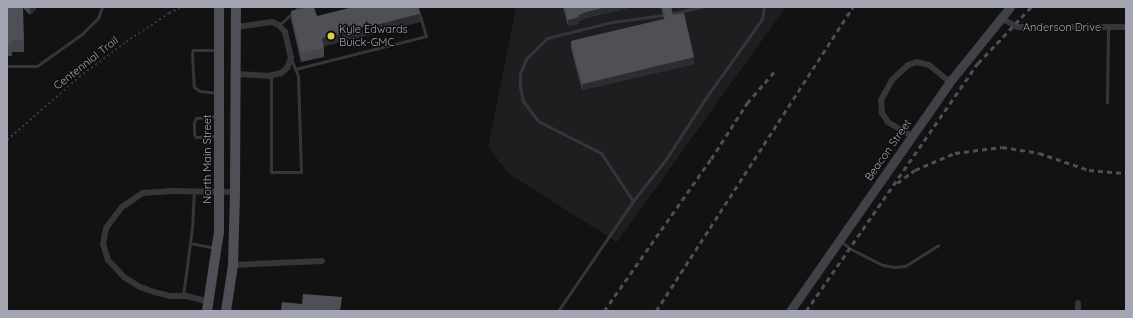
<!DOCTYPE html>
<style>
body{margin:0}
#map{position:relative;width:1133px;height:318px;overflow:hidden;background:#121213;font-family:Quicksand,sans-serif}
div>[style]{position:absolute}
.built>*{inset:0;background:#1e1e20}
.path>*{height:1.5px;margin-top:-0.75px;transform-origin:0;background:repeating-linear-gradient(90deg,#39393f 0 2px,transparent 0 5px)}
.lane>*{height:3px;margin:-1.5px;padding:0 1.5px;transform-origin:1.5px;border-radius:1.5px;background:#35353a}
.street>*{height:6px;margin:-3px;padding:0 3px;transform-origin:3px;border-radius:3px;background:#35353a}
.secondary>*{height:9px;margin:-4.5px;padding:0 4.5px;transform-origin:4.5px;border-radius:4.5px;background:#414148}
.primary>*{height:10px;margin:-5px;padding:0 5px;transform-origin:5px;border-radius:5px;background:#4f4f56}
.rail>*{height:2.5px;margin-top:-1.25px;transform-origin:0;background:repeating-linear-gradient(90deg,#4e4e55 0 5px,transparent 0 9px)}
.wall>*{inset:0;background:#45464b}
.shaded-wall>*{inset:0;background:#2c2d30}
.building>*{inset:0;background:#4f5056}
.dots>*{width:11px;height:11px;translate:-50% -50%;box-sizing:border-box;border:2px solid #0d0d0e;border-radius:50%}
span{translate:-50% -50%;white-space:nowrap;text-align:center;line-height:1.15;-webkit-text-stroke:3px #0d0d0e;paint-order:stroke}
.street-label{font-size:11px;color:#a4a5b3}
.poi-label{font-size:11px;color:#a4a5b3}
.left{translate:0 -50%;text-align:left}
.frame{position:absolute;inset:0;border:8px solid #a4a5b3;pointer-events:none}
</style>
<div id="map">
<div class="built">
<i style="clip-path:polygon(516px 7px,786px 7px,617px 242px,509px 174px,488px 147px)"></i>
</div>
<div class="path">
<i style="left:7px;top:140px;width:96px;rotate:-41.2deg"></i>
<i style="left:79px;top:77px;width:59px;rotate:-36.7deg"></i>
<i style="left:126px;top:42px;width:52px;rotate:-34deg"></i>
<i style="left:169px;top:13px;width:14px;rotate:-25deg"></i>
</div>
<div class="lane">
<i style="left:674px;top:13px;width:28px;rotate:-13deg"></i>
<i style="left:663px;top:15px;width:51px;rotate:172.2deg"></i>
<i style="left:612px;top:22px;width:67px;rotate:166.2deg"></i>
<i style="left:547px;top:38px;width:30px;rotate:135deg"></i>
<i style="left:526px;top:59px;width:16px;rotate:112deg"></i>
<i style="left:520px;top:74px;width:13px;rotate:90deg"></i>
<i style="left:520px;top:87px;width:14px;rotate:78deg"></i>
<i style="left:523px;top:101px;width:25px;rotate:53deg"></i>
<i style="left:538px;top:121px;width:71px;rotate:26.9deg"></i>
<i style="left:601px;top:153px;width:58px;rotate:56.3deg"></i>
<i style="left:633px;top:201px;width:53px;rotate:-51.8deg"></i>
<i style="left:666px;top:159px;width:72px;rotate:-57deg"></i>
<i style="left:705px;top:99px;width:98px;rotate:-54.5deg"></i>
<i style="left:762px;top:19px;width:12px;rotate:-81deg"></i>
<i style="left:279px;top:25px;width:27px;rotate:-42deg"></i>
<i style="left:217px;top:50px;width:24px;rotate:180deg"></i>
<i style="left:193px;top:50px;width:3px;rotate:108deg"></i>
<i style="left:192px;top:53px;width:34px;rotate:87deg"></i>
<i style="left:194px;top:87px;width:7px;rotate:34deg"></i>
<i style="left:200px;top:91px;width:17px;rotate:7deg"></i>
<i style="left:7px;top:66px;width:30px"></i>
<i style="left:37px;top:66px;width:55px;rotate:-35.4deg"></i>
<i style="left:82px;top:34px;width:23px;rotate:-45deg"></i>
<i style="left:98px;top:18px;width:12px;rotate:-70deg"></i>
<i style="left:295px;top:69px;width:135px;rotate:-14.1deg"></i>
<i style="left:426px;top:36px;width:30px;rotate:-107deg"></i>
<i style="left:271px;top:75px;width:97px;rotate:90deg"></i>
<i style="left:271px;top:172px;width:30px"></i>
<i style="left:301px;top:172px;width:96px;rotate:-91.8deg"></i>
<i style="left:298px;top:76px;width:18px;rotate:-112deg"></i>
<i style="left:1107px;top:102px;width:75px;rotate:-89.2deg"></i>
<i style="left:216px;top:116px;width:20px;rotate:174deg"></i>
<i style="left:196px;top:118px;width:4px;rotate:117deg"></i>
<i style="left:194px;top:122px;width:12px;rotate:90deg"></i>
<i style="left:194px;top:134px;width:4px;rotate:56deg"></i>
<i style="left:196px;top:137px;width:22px;rotate:-3deg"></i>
<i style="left:841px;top:241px;width:11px;rotate:41deg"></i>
<i style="left:849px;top:248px;width:38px;rotate:27deg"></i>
<i style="left:883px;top:265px;width:11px;rotate:10deg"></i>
<i style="left:894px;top:267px;width:11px;rotate:-5deg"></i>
<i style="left:905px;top:266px;width:39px;rotate:-32deg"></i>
<i style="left:190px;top:243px;width:26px;rotate:11deg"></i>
<i style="left:183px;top:296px;width:69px;rotate:-82.5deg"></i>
<i style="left:192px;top:228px;width:36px;rotate:-87deg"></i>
<i style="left:558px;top:311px;width:133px;rotate:-55.7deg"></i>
</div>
<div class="street">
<i style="left:1001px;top:18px;width:18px;rotate:29deg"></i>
<i style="left:1017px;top:27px;width:109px"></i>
<i style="left:235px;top:74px;width:33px;rotate:3deg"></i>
<i style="left:268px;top:76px;width:13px;rotate:-13deg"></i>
<i style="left:281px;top:73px;width:8px;rotate:-40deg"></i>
<i style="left:287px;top:68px;width:11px;rotate:-68deg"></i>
<i style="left:291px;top:58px;width:27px;rotate:-103deg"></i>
<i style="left:285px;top:32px;width:9px;rotate:-131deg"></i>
<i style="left:279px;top:25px;width:8px;rotate:-157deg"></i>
<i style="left:272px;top:22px;width:36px;rotate:172deg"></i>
<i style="left:912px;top:136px;width:28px;rotate:-150deg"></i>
<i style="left:888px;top:122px;width:11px;rotate:-124deg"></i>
<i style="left:882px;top:113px;width:13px;rotate:-94deg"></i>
<i style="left:881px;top:100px;width:23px;rotate:-61deg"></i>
<i style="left:892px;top:80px;width:22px;rotate:-43deg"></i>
<i style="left:908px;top:65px;width:9px;rotate:-18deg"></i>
<i style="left:917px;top:62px;width:12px;rotate:14deg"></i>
<i style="left:929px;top:65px;width:27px;rotate:39deg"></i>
<i style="left:233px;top:265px;width:89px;rotate:-2.6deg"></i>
<i style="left:210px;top:302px;width:25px;rotate:-166deg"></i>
<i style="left:186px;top:296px;width:16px;rotate:180deg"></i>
<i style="left:170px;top:296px;width:16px;rotate:-166deg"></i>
<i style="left:154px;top:292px;width:15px;rotate:-160deg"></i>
<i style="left:140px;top:287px;width:19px;rotate:-148deg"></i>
<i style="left:124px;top:277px;width:23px;rotate:-133deg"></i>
<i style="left:108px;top:260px;width:17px;rotate:-107deg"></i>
<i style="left:103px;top:244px;width:16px;rotate:-79deg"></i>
<i style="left:106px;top:228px;width:26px;rotate:-53deg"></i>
<i style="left:122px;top:207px;width:25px;rotate:-34deg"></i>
<i style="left:143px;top:193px;width:26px;rotate:-4deg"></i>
<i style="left:169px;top:191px;width:66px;rotate:0.9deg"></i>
<i style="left:1078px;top:311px;width:8px;rotate:-90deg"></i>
</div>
<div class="secondary">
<i style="left:790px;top:311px;width:283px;rotate:-55.1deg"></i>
<i style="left:952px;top:79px;width:92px;rotate:-51.1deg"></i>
</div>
<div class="primary">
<i style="left:207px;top:311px;width:80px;rotate:-81.4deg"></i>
<i style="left:219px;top:232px;width:225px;rotate:-90deg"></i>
<i style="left:226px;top:311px;width:47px;rotate:-81.3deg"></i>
<i style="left:233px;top:265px;width:73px;rotate:-88.4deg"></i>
<i style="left:235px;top:192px;width:185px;rotate:-89.7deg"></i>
</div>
<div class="rail">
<i style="left:897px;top:183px;width:22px;rotate:-36deg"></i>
<i style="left:915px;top:170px;width:43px;rotate:-23deg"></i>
<i style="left:955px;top:153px;width:47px;rotate:-7.3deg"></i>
<i style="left:1002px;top:147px;width:37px;rotate:9deg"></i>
<i style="left:1039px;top:153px;width:53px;rotate:18.8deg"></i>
<i style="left:1089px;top:170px;width:37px;rotate:5deg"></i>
<i style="left:604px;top:311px;width:186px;rotate:-54.9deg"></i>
<i style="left:711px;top:159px;width:67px;rotate:-57.3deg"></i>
<i style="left:747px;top:103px;width:41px;rotate:-48.9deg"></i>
<i style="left:656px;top:311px;width:362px;rotate:-57.1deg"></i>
<i style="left:806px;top:311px;width:302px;rotate:-55.3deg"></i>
<i style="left:978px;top:63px;width:77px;rotate:-46.6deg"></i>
</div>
<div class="wall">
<i style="clip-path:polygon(7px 7px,24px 40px,24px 52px,12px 52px,12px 56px,7px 56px)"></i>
<i style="clip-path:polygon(24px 7px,36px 7px,36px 9px,30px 15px,24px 9px)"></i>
<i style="clip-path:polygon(563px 7px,632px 7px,586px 18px,579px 21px,579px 24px,568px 26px)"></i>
<i style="clip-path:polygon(661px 7px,671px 7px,673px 15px,694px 64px,582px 90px,571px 48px,571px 41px,664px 19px)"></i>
<i style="clip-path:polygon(291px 11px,317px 16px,420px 22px,324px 46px,324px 57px,301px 62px,291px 19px)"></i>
</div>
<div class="shaded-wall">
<i style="clip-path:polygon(30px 7px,36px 7px,36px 9px,30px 15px)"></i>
<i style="clip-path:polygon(605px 7px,632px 7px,586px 18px,579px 21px,579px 24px,568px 26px,568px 20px,586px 12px)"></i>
<i style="clip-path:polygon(420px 14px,420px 22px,322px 47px,322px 38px)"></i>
<i style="clip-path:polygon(694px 57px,694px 64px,582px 90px,582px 84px)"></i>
</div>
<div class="building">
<i style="clip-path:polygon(7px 7px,23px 7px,24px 40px,12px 40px,12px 44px,7px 44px)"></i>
<i style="clip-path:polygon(307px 7px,314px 7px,317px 16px,353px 7px,418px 7px,420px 14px,322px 38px,324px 48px,301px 53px,291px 11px)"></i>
<i style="clip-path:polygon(565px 7px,605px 7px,586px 12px,579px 14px,579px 17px,568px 20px)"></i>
<i style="clip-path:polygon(663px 7px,671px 7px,673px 15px,684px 13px,694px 57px,582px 84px,571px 41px,665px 19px)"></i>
<i style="clip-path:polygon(303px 294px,342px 297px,340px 311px,281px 311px,282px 302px,302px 304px)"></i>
</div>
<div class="dots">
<i style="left:331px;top:36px;background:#e2ce3a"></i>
</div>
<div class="street-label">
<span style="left:1062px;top:27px">Anderson Drive</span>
<span style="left:86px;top:63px;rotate:-38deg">Centennial Trail</span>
<span style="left:888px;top:150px;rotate:-55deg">Beacon Street</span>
<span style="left:207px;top:159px;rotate:-90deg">North Main Street</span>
</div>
<div class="poi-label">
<span class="left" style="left:339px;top:36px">Kyle Edwards<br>Buick-GMC</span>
</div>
<div class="frame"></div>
</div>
